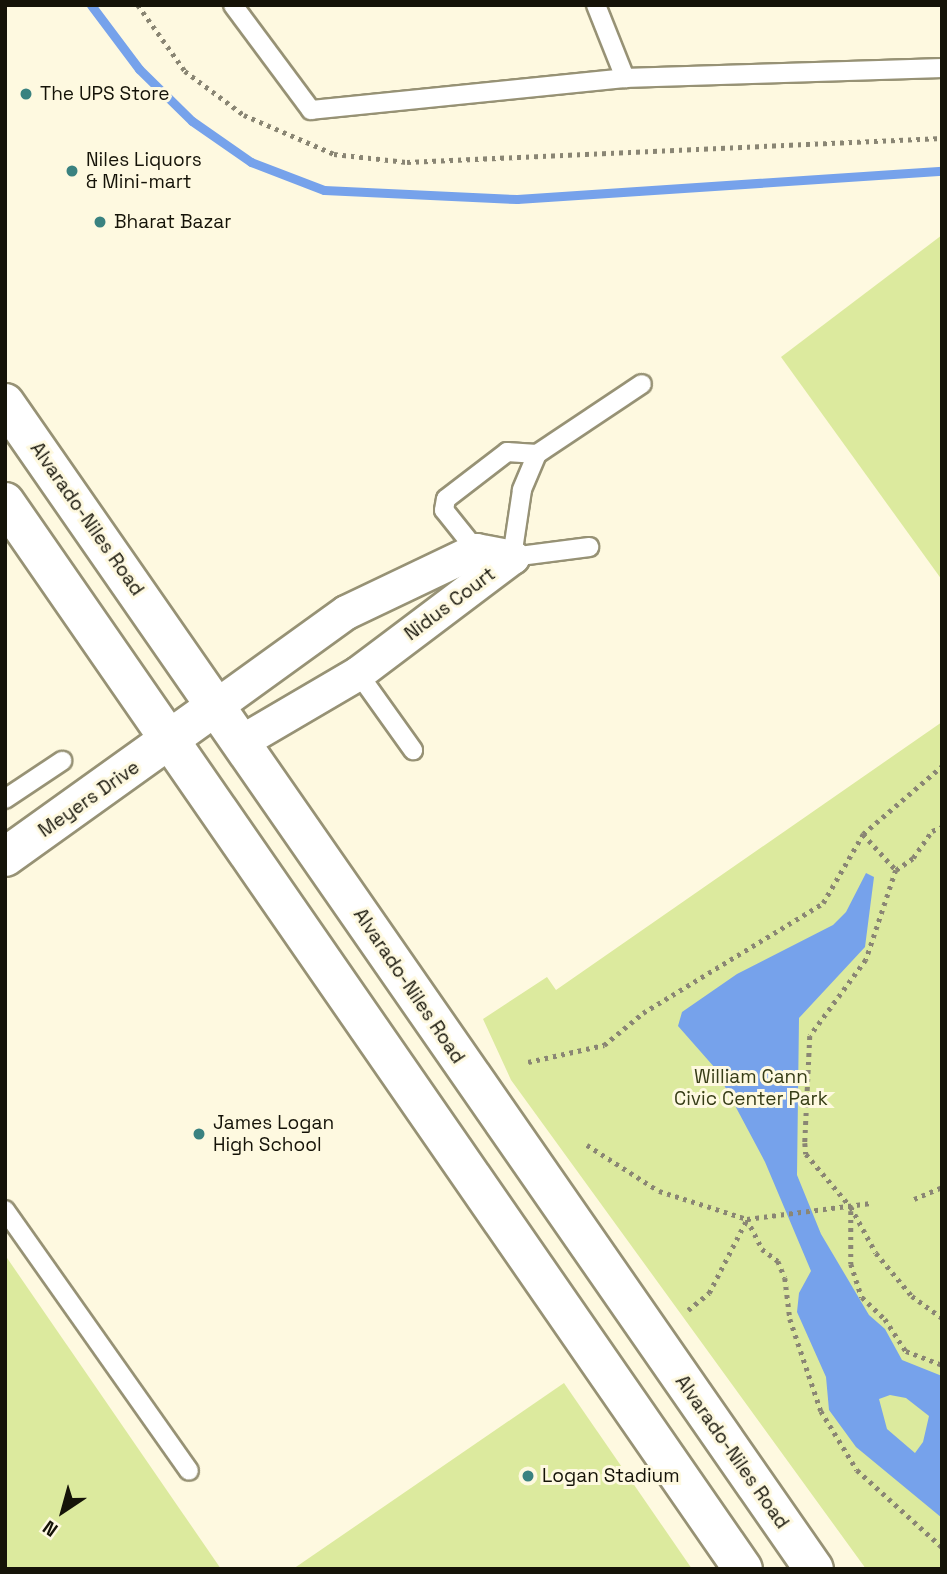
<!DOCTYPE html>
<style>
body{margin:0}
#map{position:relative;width:947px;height:1574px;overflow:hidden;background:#fef9e0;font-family:"Space Grotesk",sans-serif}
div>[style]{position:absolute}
.green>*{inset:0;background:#dcea9e}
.water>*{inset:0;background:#76a2eb}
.stream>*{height:9px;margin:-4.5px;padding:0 4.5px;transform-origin:4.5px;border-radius:4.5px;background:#76a2eb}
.path>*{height:4.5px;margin-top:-2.25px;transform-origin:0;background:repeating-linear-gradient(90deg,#8a8674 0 3.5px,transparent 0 8.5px)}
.roads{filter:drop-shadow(2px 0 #979275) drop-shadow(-2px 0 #979275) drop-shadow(0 2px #979275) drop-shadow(0 -2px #979275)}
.lane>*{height:18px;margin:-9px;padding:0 9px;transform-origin:9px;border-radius:9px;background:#fff}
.street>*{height:33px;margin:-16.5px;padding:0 16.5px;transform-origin:16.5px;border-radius:16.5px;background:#fff}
.secondary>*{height:38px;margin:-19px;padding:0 19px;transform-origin:19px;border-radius:19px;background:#fff}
.dots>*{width:19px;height:19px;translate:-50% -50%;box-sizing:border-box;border:4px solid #fef9e0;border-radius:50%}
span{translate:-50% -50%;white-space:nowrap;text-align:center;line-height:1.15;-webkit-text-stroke:6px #fef9e0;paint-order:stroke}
.poi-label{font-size:19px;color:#151308}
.left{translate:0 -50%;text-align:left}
.street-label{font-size:19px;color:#151308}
.park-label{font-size:19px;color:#373d17}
.frame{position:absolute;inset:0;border:7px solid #151308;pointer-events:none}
.north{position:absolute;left:28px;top:1476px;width:70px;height:70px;-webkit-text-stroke:5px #fef9e0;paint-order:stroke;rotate:216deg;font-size:19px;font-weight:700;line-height:28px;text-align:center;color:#151308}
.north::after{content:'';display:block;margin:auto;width:24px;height:32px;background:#151308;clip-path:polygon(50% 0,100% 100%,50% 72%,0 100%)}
</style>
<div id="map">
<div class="green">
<i style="clip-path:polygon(942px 235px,942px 580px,781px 357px)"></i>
<i style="clip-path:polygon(942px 722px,942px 1569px,866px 1569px,511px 1080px,483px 1019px,547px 977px,556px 990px)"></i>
<i style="clip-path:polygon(5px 1255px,221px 1569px,5px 1569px)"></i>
<i style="clip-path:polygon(564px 1383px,692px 1569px,293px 1569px)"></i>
</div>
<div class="water">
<i style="clip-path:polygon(evenodd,866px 873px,874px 877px,865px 947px,799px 1018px,797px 1175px,821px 1234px,869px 1315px,885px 1329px,902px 1360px,942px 1376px,942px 1518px,856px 1447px,829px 1410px,826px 1377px,797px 1312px,799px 1293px,811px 1271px,765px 1162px,715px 1068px,678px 1026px,682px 1012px,737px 974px,833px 925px,846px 912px,866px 873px,890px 1395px,906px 1398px,929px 1416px,923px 1442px,915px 1453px,887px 1429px,879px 1399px,890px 1395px)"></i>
</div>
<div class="stream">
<i style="left:91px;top:5px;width:80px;rotate:53.1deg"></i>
<i style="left:139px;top:69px;width:74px;rotate:44.5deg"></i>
<i style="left:192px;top:121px;width:72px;rotate:34.8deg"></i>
<i style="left:251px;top:162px;width:78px;rotate:21deg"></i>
<i style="left:324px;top:190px;width:193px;rotate:2.7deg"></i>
<i style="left:517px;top:199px;width:426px;rotate:-3.8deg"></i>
</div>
<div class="path">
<i style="left:138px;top:5px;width:81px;rotate:54.5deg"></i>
<i style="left:185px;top:71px;width:74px;rotate:36.7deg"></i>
<i style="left:244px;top:115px;width:98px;rotate:23.4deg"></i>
<i style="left:334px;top:154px;width:73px;rotate:6.3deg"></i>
<i style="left:407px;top:162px;width:536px;rotate:-2.57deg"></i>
<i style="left:863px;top:834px;width:104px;rotate:-40.7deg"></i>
<i style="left:896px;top:870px;width:95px;rotate:108.4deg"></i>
<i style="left:866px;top:960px;width:94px;rotate:126.4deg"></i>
<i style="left:810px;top:1036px;width:107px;rotate:92.7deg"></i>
<i style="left:805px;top:1143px;width:11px;rotate:85deg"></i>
<i style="left:806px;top:1154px;width:70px;rotate:49.7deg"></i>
<i style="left:851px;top:1207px;width:52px;rotate:61.5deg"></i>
<i style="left:876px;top:1253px;width:56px;rotate:50.1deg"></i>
<i style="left:912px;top:1296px;width:37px;rotate:36deg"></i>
<i style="left:528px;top:1062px;width:78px;rotate:-12.6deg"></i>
<i style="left:604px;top:1045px;width:50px;rotate:-39.4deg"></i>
<i style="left:643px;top:1013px;width:211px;rotate:-31.4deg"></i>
<i style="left:823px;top:903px;width:80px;rotate:-59.9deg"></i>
<i style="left:863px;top:834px;width:49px;rotate:47.5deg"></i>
<i style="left:896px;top:870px;width:21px;rotate:-35deg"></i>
<i style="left:913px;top:858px;width:33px;rotate:-55deg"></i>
<i style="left:932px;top:831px;width:11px;rotate:-22deg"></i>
<i style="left:587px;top:1145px;width:85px;rotate:32.6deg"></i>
<i style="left:659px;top:1191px;width:92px;rotate:17.7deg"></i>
<i style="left:747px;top:1219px;width:125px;rotate:-7.4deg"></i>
<i style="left:914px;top:1199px;width:30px;rotate:-23deg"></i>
<i style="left:851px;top:1211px;width:53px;rotate:90deg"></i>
<i style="left:851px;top:1264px;width:35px;rotate:72deg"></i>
<i style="left:862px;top:1297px;width:32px;rotate:44deg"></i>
<i style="left:885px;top:1319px;width:38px;rotate:57deg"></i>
<i style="left:906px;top:1351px;width:39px;rotate:21deg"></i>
<i style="left:688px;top:1310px;width:27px;rotate:-39deg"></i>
<i style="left:709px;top:1293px;width:83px;rotate:-62.8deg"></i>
<i style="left:747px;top:1219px;width:34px;rotate:63deg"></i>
<i style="left:762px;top:1249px;width:20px;rotate:37deg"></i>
<i style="left:778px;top:1261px;width:18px;rotate:68deg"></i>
<i style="left:785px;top:1278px;width:41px;rotate:83deg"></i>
<i style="left:790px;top:1319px;width:97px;rotate:71.4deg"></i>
<i style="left:821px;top:1411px;width:69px;rotate:58.6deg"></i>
<i style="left:857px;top:1470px;width:115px;rotate:42.2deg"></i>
</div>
<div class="roads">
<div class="lane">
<i style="left:233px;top:5px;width:131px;rotate:53.4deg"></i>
<i style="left:311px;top:110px;width:316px;rotate:-5.8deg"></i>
<i style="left:625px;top:78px;width:317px;rotate:-1.8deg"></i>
<i style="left:596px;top:5px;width:79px;rotate:68.3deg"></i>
<i style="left:537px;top:454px;width:126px;rotate:-33.7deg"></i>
<i style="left:476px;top:550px;width:51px;rotate:-128.7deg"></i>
<i style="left:444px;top:510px;width:11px;rotate:-80deg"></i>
<i style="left:446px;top:499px;width:77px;rotate:-37.6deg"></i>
<i style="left:507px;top:452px;width:30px;rotate:4deg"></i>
<i style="left:537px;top:454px;width:39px;rotate:113deg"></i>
<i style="left:522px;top:490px;width:68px;rotate:98.5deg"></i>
<i style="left:512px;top:557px;width:78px;rotate:-7.4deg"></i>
<i style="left:358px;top:673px;width:95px;rotate:54.5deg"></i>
<i style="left:5px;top:799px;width:69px;rotate:-33.7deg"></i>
<i style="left:5px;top:1210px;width:319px;rotate:54.8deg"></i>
</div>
<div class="street">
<i style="left:217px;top:705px;width:159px;rotate:-35.8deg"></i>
<i style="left:346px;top:612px;width:144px;rotate:-25.5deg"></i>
<i style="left:476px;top:550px;width:37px;rotate:11deg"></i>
<i style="left:242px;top:741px;width:134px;rotate:-30.4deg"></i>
<i style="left:358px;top:673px;width:193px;rotate:-37deg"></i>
</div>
<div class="secondary">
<i style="left:5px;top:403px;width:1419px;rotate:55.25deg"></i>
<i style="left:5px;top:502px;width:1297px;rotate:55.33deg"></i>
<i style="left:5px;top:857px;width:261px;rotate:-35.6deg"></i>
</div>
</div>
<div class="dots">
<i style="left:26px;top:94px;background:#3a8280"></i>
<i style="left:72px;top:171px;background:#3a8280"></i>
<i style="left:100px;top:222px;background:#3a8280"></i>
<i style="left:199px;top:1134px;background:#3a8280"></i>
<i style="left:528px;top:1476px;background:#3a8280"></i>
</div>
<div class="poi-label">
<span class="left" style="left:40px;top:94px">The UPS Store</span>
<span class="left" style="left:86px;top:171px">Niles Liquors<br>&amp; Mini-mart</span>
<span class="left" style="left:114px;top:222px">Bharat Bazar</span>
<span class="left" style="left:213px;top:1134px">James Logan<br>High School</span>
<span class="left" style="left:542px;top:1476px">Logan Stadium</span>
</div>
<div class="street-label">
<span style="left:87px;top:519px;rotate:55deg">Alvarado-Niles Road</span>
<span style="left:450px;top:604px;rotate:-37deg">Nidus Court</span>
<span style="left:89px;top:799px;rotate:-35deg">Meyers Drive</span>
<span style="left:409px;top:986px;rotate:56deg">Alvarado-Niles Road</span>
<span style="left:732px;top:1452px;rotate:55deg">Alvarado-Niles Road</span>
</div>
<div class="park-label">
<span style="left:751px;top:1088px">William Cann<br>Civic Center Park</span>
</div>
<div class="frame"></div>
<div class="north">N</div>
</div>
